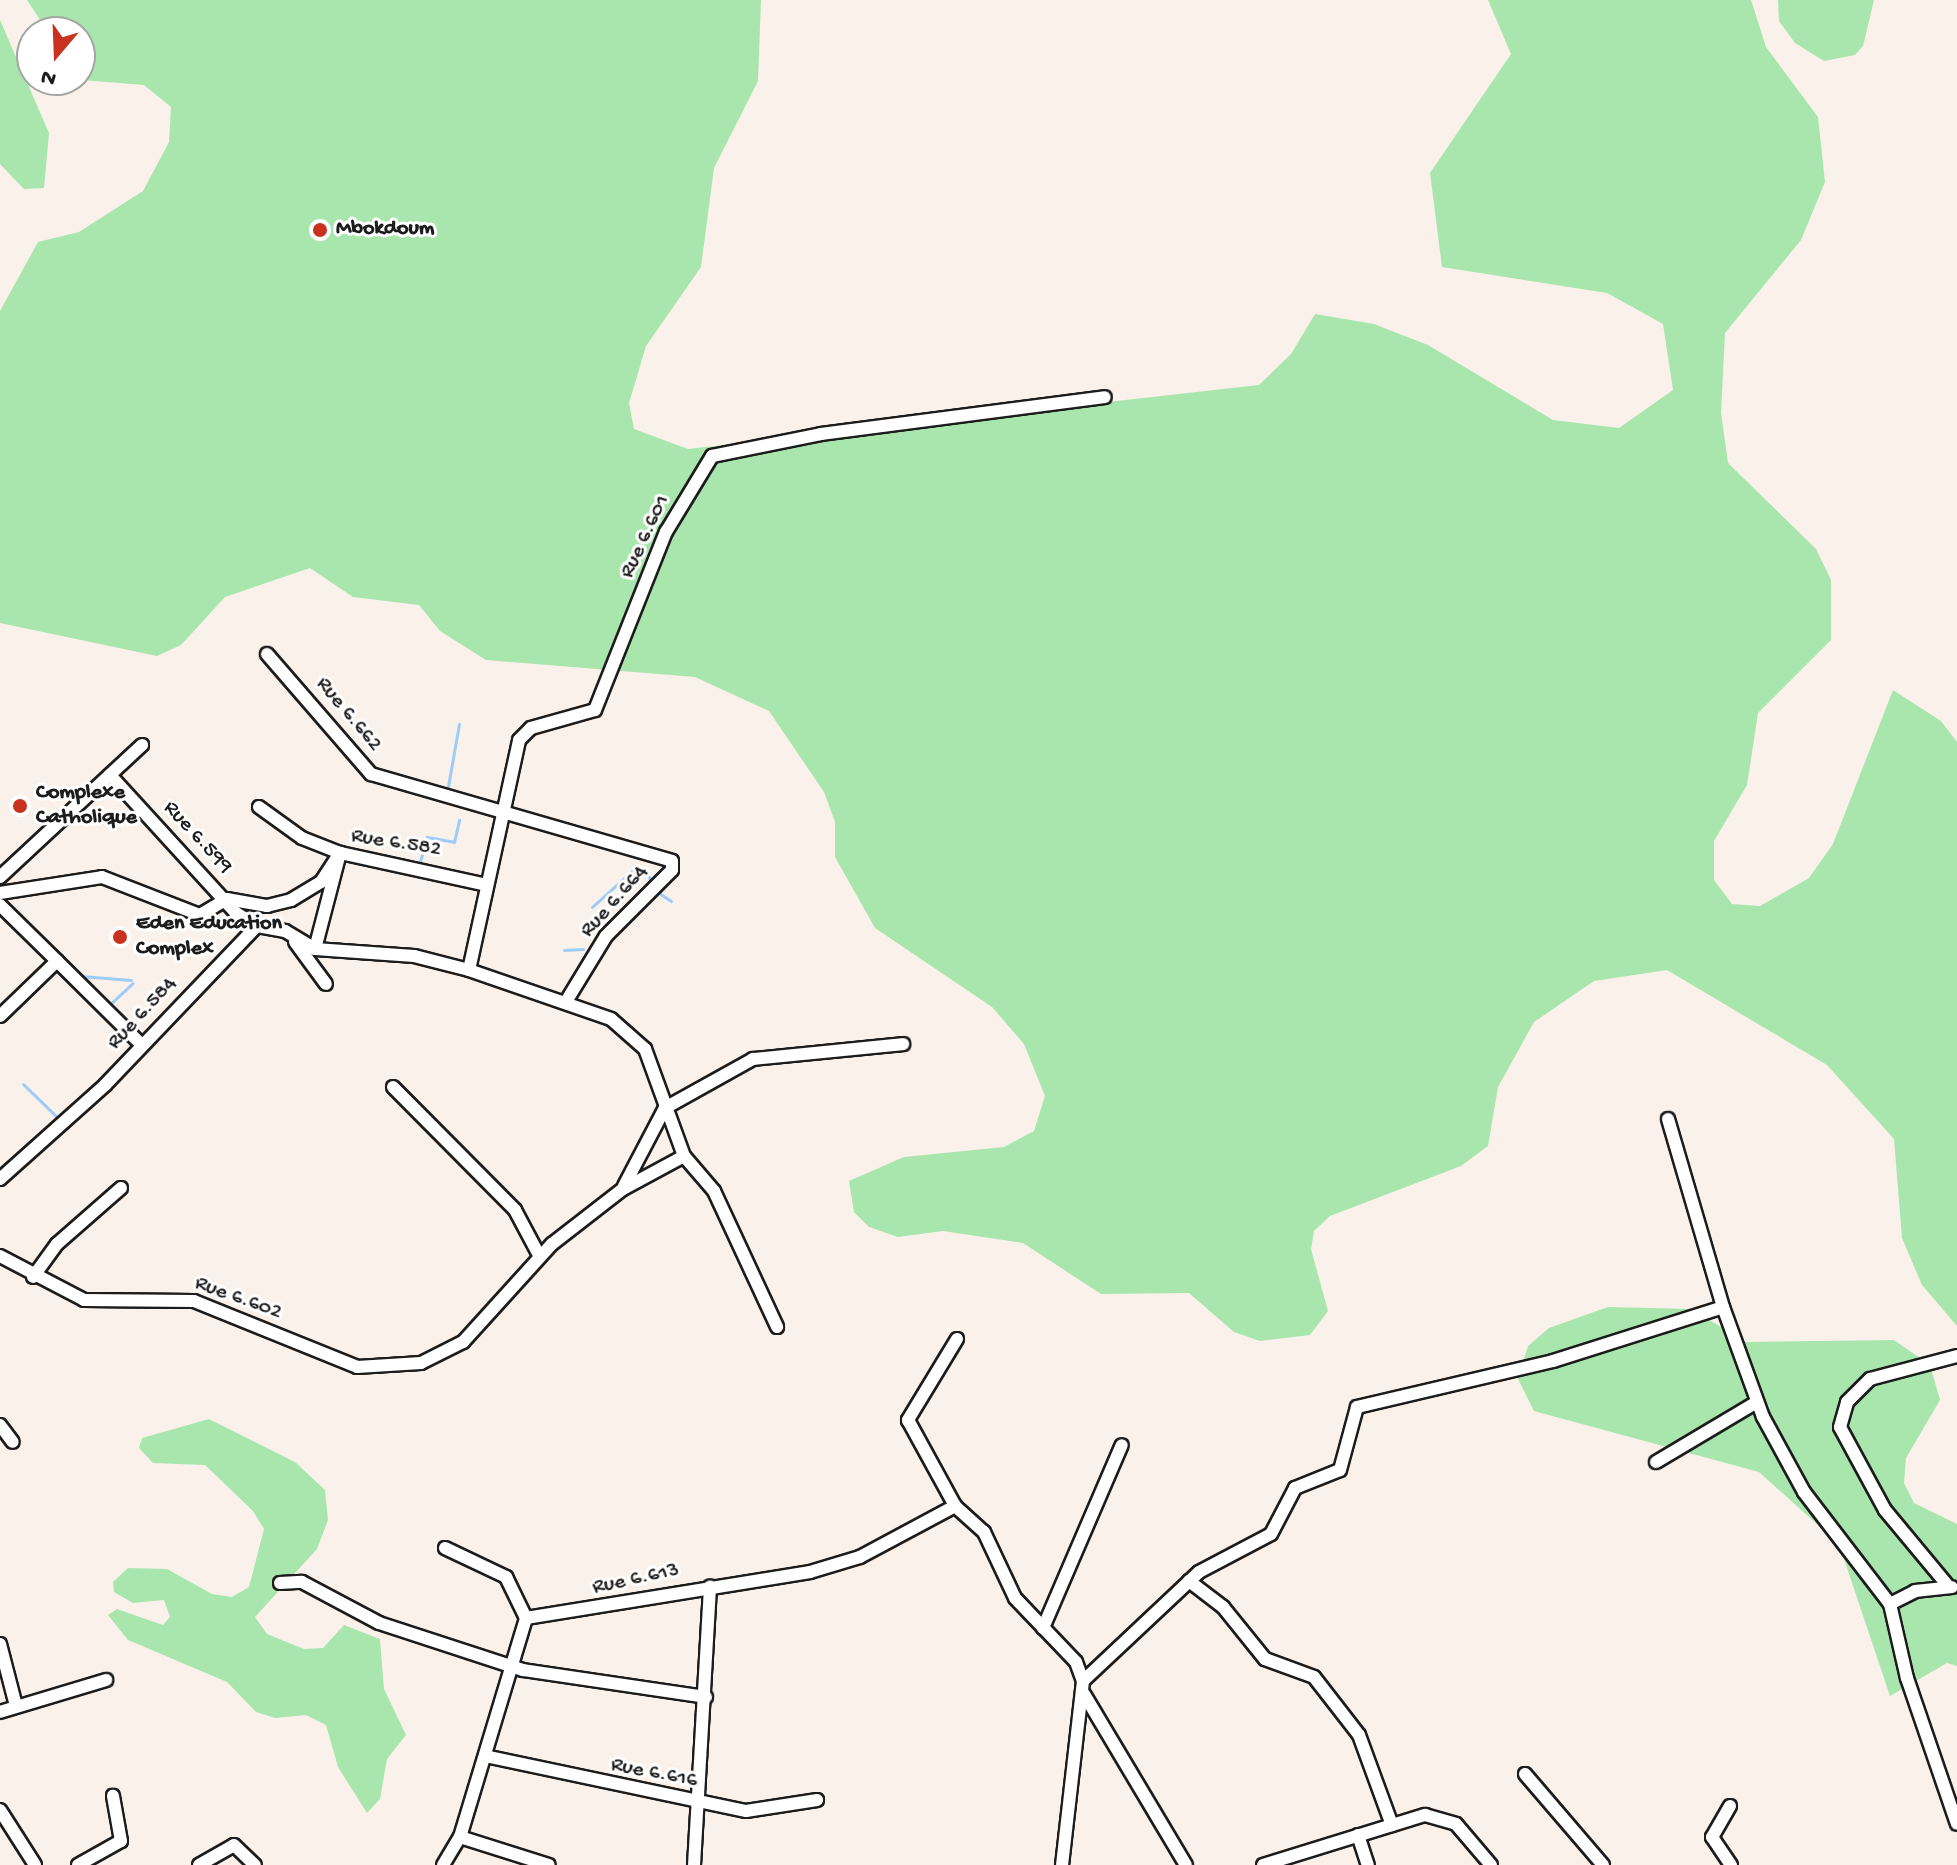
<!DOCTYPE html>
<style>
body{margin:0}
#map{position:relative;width:1957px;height:1865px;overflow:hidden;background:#faf1ea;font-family:"Gochi Hand",sans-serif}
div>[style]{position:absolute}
.green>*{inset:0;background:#a8e6ad}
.stream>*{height:3px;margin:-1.5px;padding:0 1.5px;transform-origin:1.5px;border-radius:1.5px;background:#9eccf9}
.roads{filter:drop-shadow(2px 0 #1c1c1c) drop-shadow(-2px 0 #1c1c1c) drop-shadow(0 2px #1c1c1c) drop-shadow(0 -2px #1c1c1c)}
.minor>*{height:12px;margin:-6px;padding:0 6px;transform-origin:6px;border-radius:6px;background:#fff}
.dots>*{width:22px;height:22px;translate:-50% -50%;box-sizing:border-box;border:4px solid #fff;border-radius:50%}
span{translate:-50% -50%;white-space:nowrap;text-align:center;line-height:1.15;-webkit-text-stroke:6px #fff;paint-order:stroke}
.poi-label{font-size:22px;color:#1c1c1c;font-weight:700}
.left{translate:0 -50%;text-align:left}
.street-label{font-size:22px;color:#1c1c1c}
.north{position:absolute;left:16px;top:16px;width:80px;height:80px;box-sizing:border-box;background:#fff;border:2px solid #a4a4a4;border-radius:50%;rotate:199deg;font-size:22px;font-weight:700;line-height:32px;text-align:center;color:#1c1c1c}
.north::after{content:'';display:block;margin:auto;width:28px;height:36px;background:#c8321e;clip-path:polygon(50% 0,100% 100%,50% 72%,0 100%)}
</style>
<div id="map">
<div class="green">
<i style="clip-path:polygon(27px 0,761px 0,758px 81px,714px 168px,701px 267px,646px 346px,629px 403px,634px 429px,688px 449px,1259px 385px,1291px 354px,1315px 314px,1374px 324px,1428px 345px,1553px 420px,1619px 428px,1673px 390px,1663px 324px,1607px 293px,1442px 267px,1430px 173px,1511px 54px,1488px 0,1751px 0,1766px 47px,1818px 117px,1825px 182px,1801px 240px,1725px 333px,1721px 413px,1728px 463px,1816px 549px,1831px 580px,1831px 640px,1758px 713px,1747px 785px,1714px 841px,1714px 880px,1732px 904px,1760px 906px,1809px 878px,1833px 844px,1893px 690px,1941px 721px,1957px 742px,1957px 1326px,1922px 1285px,1902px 1238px,1894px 1139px,1827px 1065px,1667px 970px,1594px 981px,1534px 1022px,1498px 1087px,1488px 1146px,1461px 1166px,1330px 1216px,1314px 1231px,1311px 1249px,1328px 1311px,1310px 1335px,1260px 1341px,1234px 1332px,1189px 1293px,1101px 1294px,1023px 1243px,943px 1231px,898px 1237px,869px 1227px,854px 1212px,849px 1181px,904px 1157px,1004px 1147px,1034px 1131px,1045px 1096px,1024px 1044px,992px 1007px,875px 928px,835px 857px,835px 822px,824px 792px,769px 711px,695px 677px,486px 660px,440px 631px,419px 605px,353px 597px,310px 568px,225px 597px,181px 645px,157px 656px,0 623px,0 311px,38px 242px,79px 232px,143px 191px,169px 142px,171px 107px,144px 85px,81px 80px,80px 32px,48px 32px)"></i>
<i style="clip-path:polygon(1778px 0,1874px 0,1863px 46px,1855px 55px,1824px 61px,1795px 43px,1779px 21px)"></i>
<i style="clip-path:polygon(0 20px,49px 133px,44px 188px,24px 189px,0 164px)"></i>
<i style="clip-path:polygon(1608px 1307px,1691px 1309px,1746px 1342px,1894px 1340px,1930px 1365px,1940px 1400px,1906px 1458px,1904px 1483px,1914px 1503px,1957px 1524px,1957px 1666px,1947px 1663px,1890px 1696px,1839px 1544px,1759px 1472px,1534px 1411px,1518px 1379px,1528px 1346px,1549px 1328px)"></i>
<i style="clip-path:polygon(209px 1419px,295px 1462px,325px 1490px,328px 1520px,317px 1549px,255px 1617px,267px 1634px,304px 1649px,323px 1648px,344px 1625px,380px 1639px,384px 1689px,406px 1735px,387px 1759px,380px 1799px,367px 1813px,338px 1767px,326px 1725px,306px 1715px,275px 1718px,256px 1712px,227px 1682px,128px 1640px,108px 1615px,117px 1609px,163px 1625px,170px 1617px,164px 1600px,133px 1603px,114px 1592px,113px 1582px,128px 1568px,167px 1569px,212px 1594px,232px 1597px,249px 1587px,264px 1529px,253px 1511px,205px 1465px,153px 1463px,139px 1448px,142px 1438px)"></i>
</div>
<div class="stream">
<i style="left:447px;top:792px;width:69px;rotate:-80deg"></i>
<i style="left:419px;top:865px;width:29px;rotate:-74deg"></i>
<i style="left:427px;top:837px;width:27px;rotate:10deg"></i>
<i style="left:454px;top:842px;width:23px;rotate:-77deg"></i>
<i style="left:656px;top:891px;width:18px;rotate:34deg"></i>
<i style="left:592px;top:907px;width:55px;rotate:-42.1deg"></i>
<i style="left:633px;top:870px;width:14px;rotate:8deg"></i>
<i style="left:647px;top:872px;width:14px;rotate:69deg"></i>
<i style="left:564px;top:950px;width:19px;rotate:-3deg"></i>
<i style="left:81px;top:976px;width:50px;rotate:4.6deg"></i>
<i style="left:107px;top:1007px;width:35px;rotate:-43deg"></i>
<i style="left:23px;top:1084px;width:50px;rotate:44.2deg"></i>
</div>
<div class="roads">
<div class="minor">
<i style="left:267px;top:654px;width:159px;rotate:49.1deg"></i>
<i style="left:371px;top:774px;width:313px;rotate:16.1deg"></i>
<i style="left:672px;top:861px;width:9px;rotate:90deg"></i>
<i style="left:672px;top:870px;width:93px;rotate:135deg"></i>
<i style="left:606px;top:936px;width:75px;rotate:121.4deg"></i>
<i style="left:259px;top:807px;width:53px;rotate:35.8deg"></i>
<i style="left:302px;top:838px;width:41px;rotate:21.5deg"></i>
<i style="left:340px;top:853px;width:99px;rotate:104.6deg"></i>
<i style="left:0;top:877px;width:194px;rotate:-42.9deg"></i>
<i style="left:0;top:893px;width:103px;rotate:-8.9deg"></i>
<i style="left:102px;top:877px;width:105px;rotate:21.2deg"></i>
<i style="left:200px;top:915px;width:31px;rotate:-31deg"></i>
<i style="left:227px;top:899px;width:41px;rotate:9.9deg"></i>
<i style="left:267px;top:906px;width:25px;rotate:-14deg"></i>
<i style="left:291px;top:900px;width:35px;rotate:-31deg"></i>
<i style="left:321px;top:882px;width:35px;rotate:-57deg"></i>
<i style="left:340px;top:853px;width:145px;rotate:12.3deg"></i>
<i style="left:0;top:905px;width:80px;rotate:44.5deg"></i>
<i style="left:57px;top:961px;width:79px;rotate:136deg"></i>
<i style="left:295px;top:942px;width:52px;rotate:53.6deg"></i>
<i style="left:57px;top:961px;width:120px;rotate:44.7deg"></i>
<i style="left:469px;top:970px;width:235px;rotate:-77.7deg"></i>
<i style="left:519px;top:740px;width:17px;rotate:-45deg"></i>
<i style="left:531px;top:728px;width:66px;rotate:-15.7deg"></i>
<i style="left:595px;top:710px;width:192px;rotate:-68.3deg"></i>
<i style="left:666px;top:532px;width:89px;rotate:-58.8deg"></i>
<i style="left:712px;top:456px;width:111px;rotate:-11.4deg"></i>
<i style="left:821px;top:434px;width:286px;rotate:-7.4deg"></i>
<i style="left:393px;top:1087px;width:173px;rotate:45.2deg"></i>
<i style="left:515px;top:1210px;width:53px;rotate:62deg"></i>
<i style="left:1668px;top:1119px;width:196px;rotate:73.7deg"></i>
<i style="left:684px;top:1156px;width:46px;rotate:49.4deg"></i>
<i style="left:714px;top:1191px;width:150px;rotate:65.1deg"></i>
<i style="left:0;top:1179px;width:141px;rotate:-41.8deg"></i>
<i style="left:105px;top:1085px;width:220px;rotate:-46.3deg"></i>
<i style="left:624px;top:1186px;width:88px;rotate:-62.3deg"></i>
<i style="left:665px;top:1108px;width:101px;rotate:-29.1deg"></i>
<i style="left:753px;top:1059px;width:151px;rotate:-5.7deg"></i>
<i style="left:0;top:1256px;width:95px;rotate:27.6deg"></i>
<i style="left:84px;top:1300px;width:110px;rotate:0.5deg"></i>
<i style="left:194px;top:1301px;width:176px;rotate:22deg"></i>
<i style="left:357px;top:1367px;width:64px;rotate:-3.6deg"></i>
<i style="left:421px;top:1363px;width:47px;rotate:-26.6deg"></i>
<i style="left:463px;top:1342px;width:132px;rotate:-47.8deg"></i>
<i style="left:552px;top:1244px;width:90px;rotate:-37.8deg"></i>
<i style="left:623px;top:1189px;width:69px;rotate:-28.4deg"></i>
<i style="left:684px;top:1156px;width:114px;rotate:-110deg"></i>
<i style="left:645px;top:1049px;width:45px;rotate:-138.6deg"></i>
<i style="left:611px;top:1019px;width:150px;rotate:-161deg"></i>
<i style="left:469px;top:970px;width:57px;rotate:-165.7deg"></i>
<i style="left:414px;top:956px;width:99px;rotate:-176deg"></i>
<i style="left:315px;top:949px;width:35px;rotate:-149deg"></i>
<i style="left:285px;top:931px;width:28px;rotate:-170deg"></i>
<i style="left:257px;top:926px;width:25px;rotate:-148deg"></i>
<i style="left:236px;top:913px;width:187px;rotate:-132.4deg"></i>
<i style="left:33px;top:1277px;width:41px;rotate:-54deg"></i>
<i style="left:57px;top:1244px;width:85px;rotate:-41.2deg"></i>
<i style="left:957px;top:1339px;width:95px;rotate:121.2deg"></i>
<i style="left:908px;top:1420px;width:98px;rotate:61.3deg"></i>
<i style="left:955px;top:1506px;width:39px;rotate:42deg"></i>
<i style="left:984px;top:1532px;width:73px;rotate:64.8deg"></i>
<i style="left:1015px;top:1598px;width:88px;rotate:46.4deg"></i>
<i style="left:1076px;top:1662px;width:20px;rotate:70deg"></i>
<i style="left:1083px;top:1681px;width:185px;rotate:96.5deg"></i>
<i style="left:0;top:1425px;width:21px;rotate:53deg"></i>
<i style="left:1656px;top:1462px;width:117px;rotate:-30.7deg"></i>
<i style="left:445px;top:1548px;width:68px;rotate:25.4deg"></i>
<i style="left:506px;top:1577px;width:46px;rotate:64deg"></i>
<i style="left:1189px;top:1581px;width:43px;rotate:37.4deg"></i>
<i style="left:1223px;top:1607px;width:67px;rotate:51.1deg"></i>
<i style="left:1265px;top:1659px;width:52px;rotate:20.2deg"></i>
<i style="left:1314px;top:1677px;width:73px;rotate:52.2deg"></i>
<i style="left:1359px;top:1735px;width:96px;rotate:69.9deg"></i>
<i style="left:280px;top:1583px;width:22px;rotate:-3deg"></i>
<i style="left:302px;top:1582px;width:87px;rotate:28deg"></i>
<i style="left:379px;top:1623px;width:151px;rotate:18.1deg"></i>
<i style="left:523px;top:1670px;width:185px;rotate:8.4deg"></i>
<i style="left:1949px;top:1587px;width:100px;rotate:-129.7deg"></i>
<i style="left:1885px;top:1510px;width:94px;rotate:-118.5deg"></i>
<i style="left:1840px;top:1427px;width:26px;rotate:-74deg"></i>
<i style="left:1847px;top:1402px;width:33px;rotate:-45deg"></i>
<i style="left:1870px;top:1379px;width:90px;rotate:-14.8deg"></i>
<i style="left:1890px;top:1604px;width:28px;rotate:-27deg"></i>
<i style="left:1915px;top:1591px;width:37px;rotate:-6deg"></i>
<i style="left:1043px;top:1628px;width:199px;rotate:-66.7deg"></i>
<i style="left:0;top:1644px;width:64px;rotate:75.5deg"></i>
<i style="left:1083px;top:1681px;width:159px;rotate:-43.2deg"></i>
<i style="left:1199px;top:1572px;width:81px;rotate:-27.8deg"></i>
<i style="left:1271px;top:1534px;width:52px;rotate:-62.4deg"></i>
<i style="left:1295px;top:1488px;width:48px;rotate:-21.8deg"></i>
<i style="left:1340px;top:1470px;width:65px;rotate:-74.9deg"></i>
<i style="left:1357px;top:1407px;width:201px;rotate:-13.2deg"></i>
<i style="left:1553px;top:1361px;width:178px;rotate:-17.6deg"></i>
<i style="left:1723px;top:1307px;width:117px;rotate:70deg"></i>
<i style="left:1763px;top:1417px;width:85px;rotate:61.3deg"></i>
<i style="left:1804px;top:1492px;width:141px;rotate:52.5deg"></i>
<i style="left:1890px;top:1604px;width:76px;rotate:77.1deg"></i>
<i style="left:1907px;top:1678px;width:154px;rotate:71.1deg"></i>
<i style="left:1084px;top:1694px;width:199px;rotate:59.2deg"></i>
<i style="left:0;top:1712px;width:111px;rotate:-16.8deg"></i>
<i style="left:485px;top:1756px;width:267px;rotate:11.9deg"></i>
<i style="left:746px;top:1811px;width:72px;rotate:-8.8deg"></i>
<i style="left:1525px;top:1774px;width:120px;rotate:49.4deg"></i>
<i style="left:1730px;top:1806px;width:36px;rotate:120deg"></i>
<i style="left:1712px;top:1837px;width:34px;rotate:56deg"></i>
<i style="left:0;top:1810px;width:65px;rotate:57.5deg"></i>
<i style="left:1358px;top:1835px;width:32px;rotate:72deg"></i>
<i style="left:460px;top:1837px;width:93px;rotate:17.5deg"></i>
<i style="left:78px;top:1865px;width:49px;rotate:-29.2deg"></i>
<i style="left:121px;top:1841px;width:46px;rotate:-100.1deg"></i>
<i style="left:199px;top:1865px;width:40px;rotate:-29.7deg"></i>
<i style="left:234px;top:1845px;width:29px;rotate:44deg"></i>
<i style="left:443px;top:1865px;width:33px;rotate:-59deg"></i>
<i style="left:460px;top:1837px;width:229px;rotate:-73.2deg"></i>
<i style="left:526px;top:1618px;width:288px;rotate:-9.2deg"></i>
<i style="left:810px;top:1572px;width:52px;rotate:-16.7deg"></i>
<i style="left:860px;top:1557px;width:108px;rotate:-28.2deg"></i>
<i style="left:694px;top:1865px;width:279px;rotate:-86.7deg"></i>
<i style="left:1263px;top:1865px;width:170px;rotate:-17.2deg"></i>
<i style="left:1425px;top:1815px;width:32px;rotate:16deg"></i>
<i style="left:1456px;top:1824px;width:54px;rotate:49.5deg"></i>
</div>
</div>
<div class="dots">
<i style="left:320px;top:230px;background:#c8321e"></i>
<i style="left:20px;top:806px;background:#c8321e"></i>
<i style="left:120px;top:937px;background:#c8321e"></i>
</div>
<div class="poi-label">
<span class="left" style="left:336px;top:230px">Mbokdoum</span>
<span class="left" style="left:36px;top:806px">Complexe<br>Catholique</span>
<span class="left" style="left:136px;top:937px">Eden Education<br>Complex</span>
</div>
<div class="street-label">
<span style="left:646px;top:537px;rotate:-65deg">Rue 6.601</span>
<span style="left:348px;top:715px;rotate:50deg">Rue 6.662</span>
<span style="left:197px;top:838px;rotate:47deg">Rue 6.599</span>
<span style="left:396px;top:844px;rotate:9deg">Rue 6.582</span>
<span style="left:615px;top:902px;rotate:-48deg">Rue 6.664</span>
<span style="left:143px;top:1014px;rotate:-47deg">Rue 6.584</span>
<span style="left:238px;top:1299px;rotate:20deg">Rue 6.602</span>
<span style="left:636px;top:1580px;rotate:-12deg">Rue 6.613</span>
<span style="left:654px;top:1774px;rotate:11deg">Rue 6.616</span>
</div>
<div class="north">N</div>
</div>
